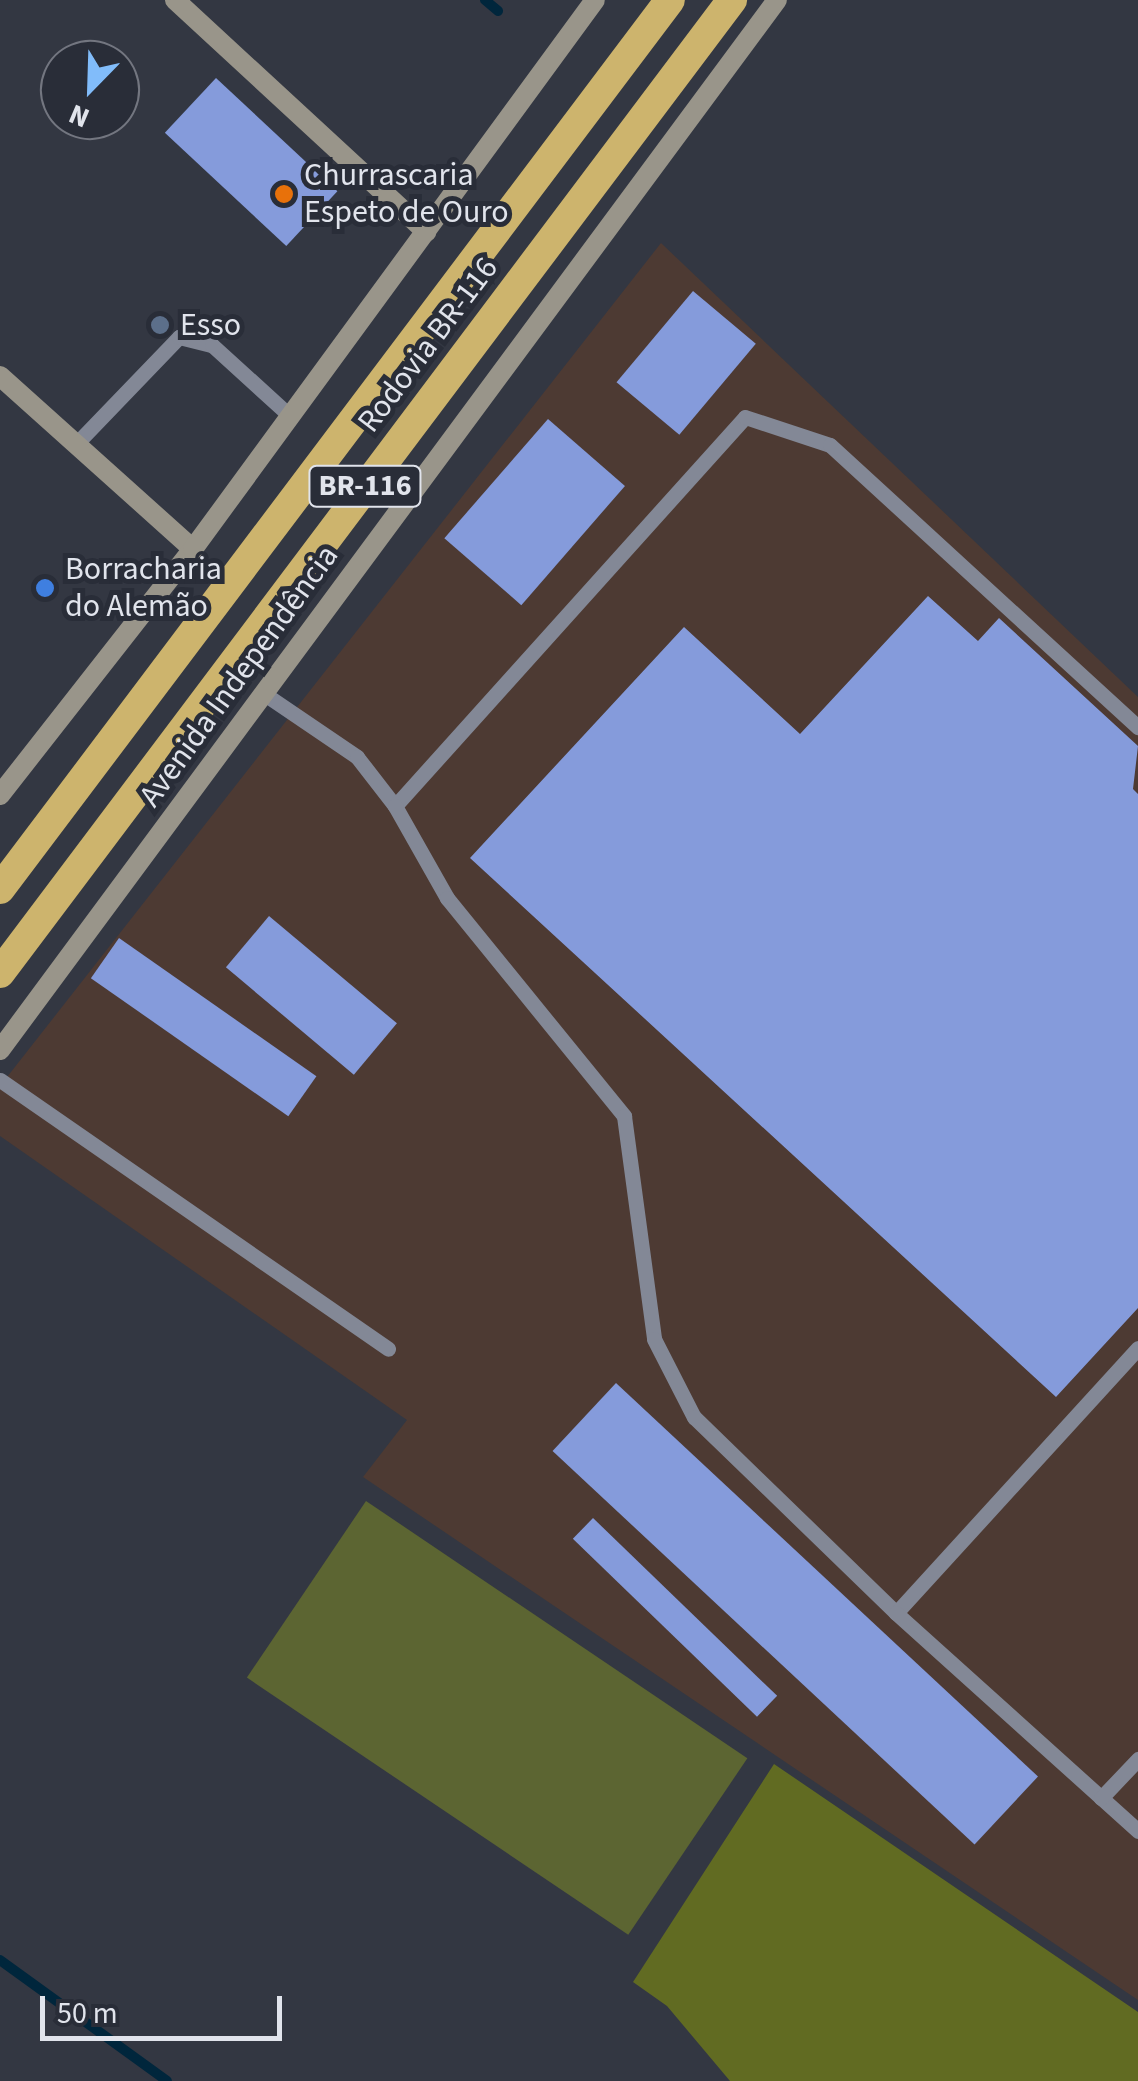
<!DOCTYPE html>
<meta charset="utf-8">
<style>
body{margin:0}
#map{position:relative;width:1138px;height:2081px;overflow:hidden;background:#333742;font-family:"Source Sans 3",sans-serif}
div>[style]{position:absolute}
.industrial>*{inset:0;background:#4d3a33}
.green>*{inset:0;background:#5c6532;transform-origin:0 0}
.forest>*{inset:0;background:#616b22}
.stream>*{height:10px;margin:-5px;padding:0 5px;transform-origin:5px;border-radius:5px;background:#00263c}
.building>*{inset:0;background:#859bdb;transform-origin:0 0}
.service>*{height:15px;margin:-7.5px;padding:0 7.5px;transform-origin:7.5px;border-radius:7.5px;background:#838896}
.secondary>*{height:20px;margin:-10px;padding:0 10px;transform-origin:10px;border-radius:10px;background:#99958a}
.motorway>*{height:30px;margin:-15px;padding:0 15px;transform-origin:15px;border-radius:15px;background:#cdb46d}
.dots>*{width:28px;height:28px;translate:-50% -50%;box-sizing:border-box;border:5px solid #292d38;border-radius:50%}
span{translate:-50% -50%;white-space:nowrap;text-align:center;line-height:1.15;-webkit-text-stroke:10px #292d38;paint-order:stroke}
.shield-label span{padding:2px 8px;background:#292d38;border:2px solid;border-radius:8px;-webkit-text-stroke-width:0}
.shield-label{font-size:30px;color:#e1e4ec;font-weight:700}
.poi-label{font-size:32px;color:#e1e4ec}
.left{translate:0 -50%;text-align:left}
.street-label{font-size:32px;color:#e1e4ec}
.north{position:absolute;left:40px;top:40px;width:100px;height:100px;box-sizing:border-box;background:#292d38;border:2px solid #737680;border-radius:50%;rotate:203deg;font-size:28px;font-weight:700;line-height:40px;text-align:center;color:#e1e4ec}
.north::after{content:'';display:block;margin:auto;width:35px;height:45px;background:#81bcfa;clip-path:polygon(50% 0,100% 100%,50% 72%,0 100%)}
.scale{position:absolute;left:40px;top:1996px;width:242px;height:45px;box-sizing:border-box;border:5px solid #e1e4ec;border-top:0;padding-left:12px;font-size:30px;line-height:35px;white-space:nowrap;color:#e1e4ec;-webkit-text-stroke:8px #292d38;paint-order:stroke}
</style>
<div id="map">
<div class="industrial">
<i style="clip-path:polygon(661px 243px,1138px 697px,1138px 2000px,363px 1477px,407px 1420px,0 1136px,0 1086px)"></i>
</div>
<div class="green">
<i style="left:366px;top:1501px;width:460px;height:213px;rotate:34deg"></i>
</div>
<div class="forest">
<i style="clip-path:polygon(774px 1764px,1138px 2012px,1138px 2081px,730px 2081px,667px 2006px,633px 1982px)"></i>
</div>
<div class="stream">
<i style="left:485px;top:0;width:17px;rotate:40deg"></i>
<i style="left:0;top:1960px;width:206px;rotate:35.9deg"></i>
</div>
<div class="building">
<i style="left:216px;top:78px;width:166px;height:75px;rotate:43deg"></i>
<i style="left:693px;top:291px;width:82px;height:119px;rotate:40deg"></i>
<i style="left:548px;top:419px;width:102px;height:158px;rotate:41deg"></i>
<i style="clip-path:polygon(928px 596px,978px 641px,999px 618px,1138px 746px,1133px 789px,1138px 794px,1138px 1308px,1056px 1397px,470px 858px,684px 627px,800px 734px)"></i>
<i style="left:269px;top:916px;width:167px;height:67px;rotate:40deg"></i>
<i style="left:119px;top:938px;width:241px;height:49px;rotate:35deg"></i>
<i style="left:616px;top:1383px;width:577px;height:93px;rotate:43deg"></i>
<i style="left:593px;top:1518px;width:256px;height:29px;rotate:44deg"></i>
</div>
<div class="service">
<i style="left:76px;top:444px;width:149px;rotate:-46.1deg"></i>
<i style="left:179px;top:337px;width:34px;rotate:14deg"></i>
<i style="left:212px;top:345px;width:107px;rotate:42.3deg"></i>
<i style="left:263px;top:693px;width:114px;rotate:34.2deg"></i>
<i style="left:357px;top:757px;width:62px;rotate:52.2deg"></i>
<i style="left:395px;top:806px;width:523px;rotate:-48.02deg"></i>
<i style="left:745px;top:417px;width:89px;rotate:18.2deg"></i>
<i style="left:830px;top:445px;width:418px;rotate:42.5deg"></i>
<i style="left:395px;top:806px;width:106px;rotate:60.5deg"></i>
<i style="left:447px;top:898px;width:281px;rotate:50.9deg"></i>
<i style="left:624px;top:1116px;width:225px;rotate:82.3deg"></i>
<i style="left:654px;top:1339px;width:88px;rotate:62.9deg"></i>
<i style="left:694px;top:1417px;width:281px;rotate:44.1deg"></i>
<i style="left:896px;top:1613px;width:359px;rotate:-47.6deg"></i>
<i style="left:0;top:1080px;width:472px;rotate:34.7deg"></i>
<i style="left:896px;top:1613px;width:326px;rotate:42deg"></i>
<i style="left:1101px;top:1798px;width:54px;rotate:-46.5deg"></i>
</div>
<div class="secondary">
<i style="left:175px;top:0;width:342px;rotate:42.7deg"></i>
<i style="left:0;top:376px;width:259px;rotate:41.9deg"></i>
<i style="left:0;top:795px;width:313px;rotate:-51.9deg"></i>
<i style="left:193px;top:549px;width:680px;rotate:-53.79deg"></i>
<i style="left:0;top:1050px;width:1306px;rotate:-53.5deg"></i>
</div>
<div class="motorway">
<i style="left:0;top:889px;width:1113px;rotate:-53deg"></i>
<i style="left:0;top:973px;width:1218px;rotate:-53.05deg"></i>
</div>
<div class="dots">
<i style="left:284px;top:194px;background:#e8710a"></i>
<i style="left:160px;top:325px;background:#5c6f8a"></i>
<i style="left:45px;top:588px;background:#3f7fe0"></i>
</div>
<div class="shield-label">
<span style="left:365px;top:486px">BR-116</span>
</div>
<div class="poi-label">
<span class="left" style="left:304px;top:194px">Churrascaria<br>Espeto de Ouro</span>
<span class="left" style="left:180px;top:325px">Esso</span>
<span class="left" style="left:65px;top:588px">Borracharia<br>do Alemão</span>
</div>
<div class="street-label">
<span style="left:428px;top:345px;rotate:-53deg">Rodovia BR-116</span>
<span style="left:239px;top:676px;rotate:-54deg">Avenida Independência</span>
</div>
<div class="north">N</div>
<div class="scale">50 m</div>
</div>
